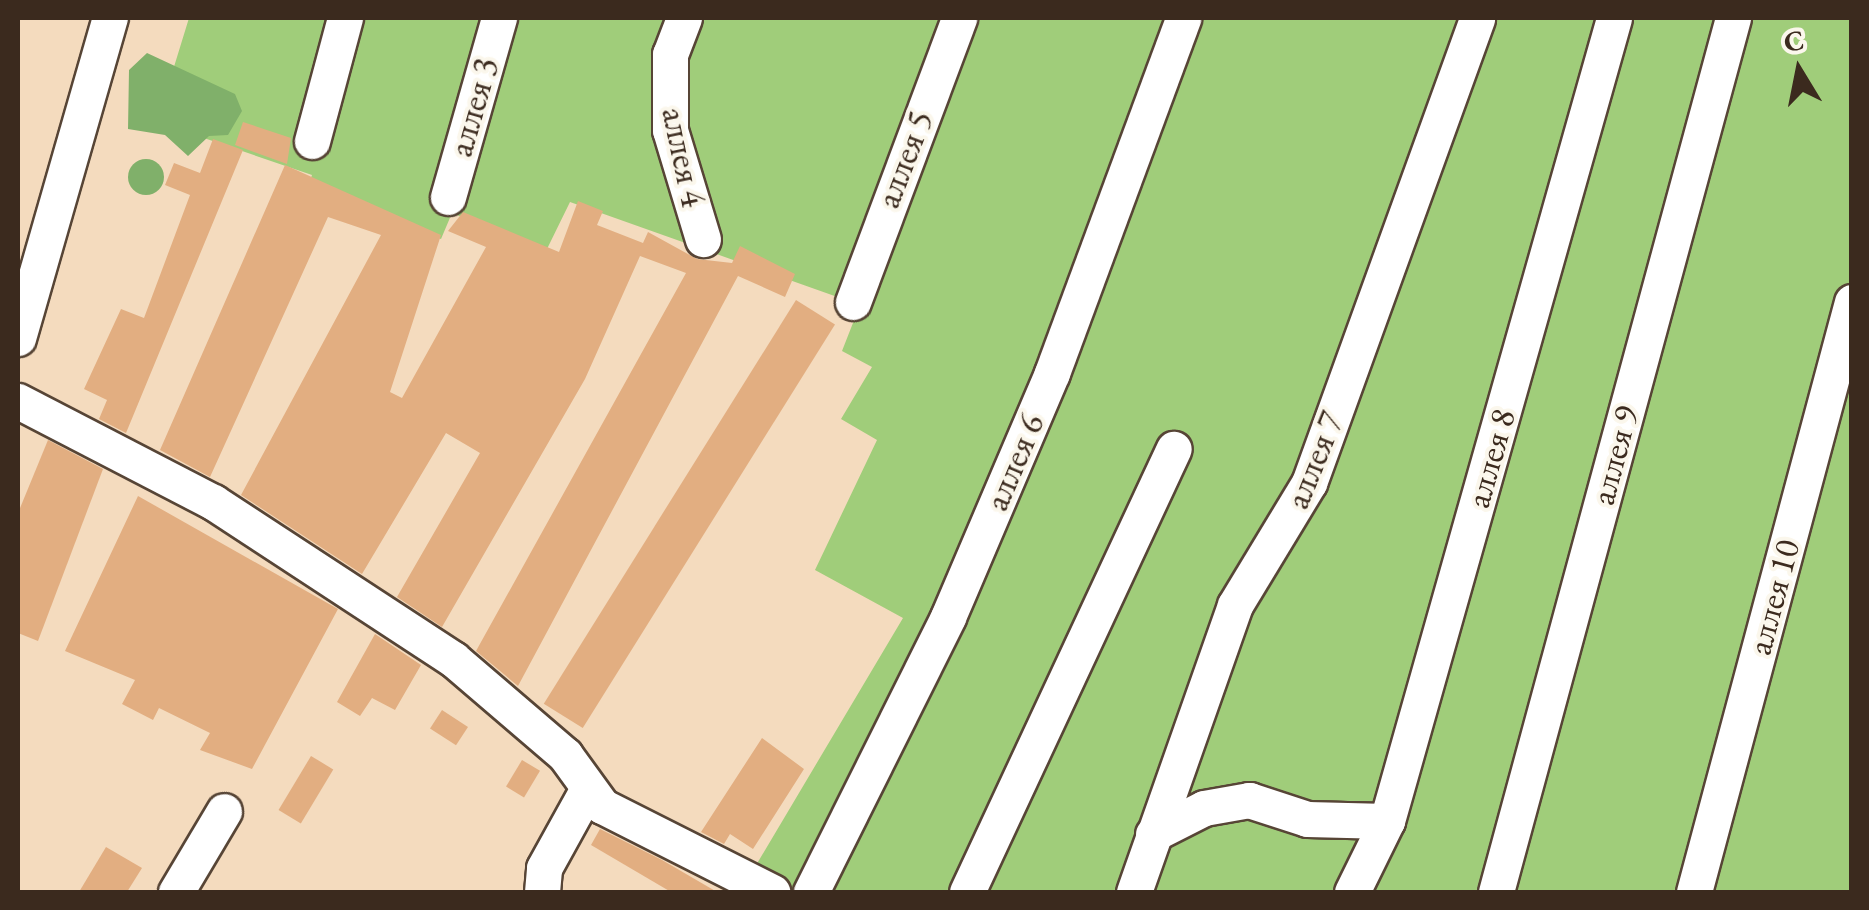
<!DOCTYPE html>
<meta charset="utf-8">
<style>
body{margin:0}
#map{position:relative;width:1869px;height:910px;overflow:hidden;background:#f4dbbe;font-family:"EB Garamond",serif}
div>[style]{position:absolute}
.green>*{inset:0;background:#a0cd7a}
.forest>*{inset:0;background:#80b06a}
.round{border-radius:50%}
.building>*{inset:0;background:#e2ae81;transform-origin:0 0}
.roads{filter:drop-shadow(2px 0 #574536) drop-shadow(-2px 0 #574536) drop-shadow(0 2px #574536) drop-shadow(0 -2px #574536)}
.minor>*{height:35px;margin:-17.5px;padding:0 17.5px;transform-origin:17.5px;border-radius:17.5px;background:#fff}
span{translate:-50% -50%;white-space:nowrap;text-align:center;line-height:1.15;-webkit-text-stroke:8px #fbf7ec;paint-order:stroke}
.street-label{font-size:35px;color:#3b2a1e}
.frame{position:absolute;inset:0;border:20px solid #3b2a1e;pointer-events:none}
.north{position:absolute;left:1749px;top:20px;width:100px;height:100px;-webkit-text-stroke:8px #fbf7ec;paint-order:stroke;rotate:350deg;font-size:28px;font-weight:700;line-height:40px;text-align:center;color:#3b2a1e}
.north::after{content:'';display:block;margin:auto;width:35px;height:45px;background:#3b2a1e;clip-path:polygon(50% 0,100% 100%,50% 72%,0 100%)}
</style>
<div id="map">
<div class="green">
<i style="clip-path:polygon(189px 18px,1851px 18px,1851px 892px,788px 892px,752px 872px,903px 618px,815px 570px,877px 440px,841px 419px,872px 367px,842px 351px,860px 305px,570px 202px,546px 251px,452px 213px,441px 239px,308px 187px,312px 175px,157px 122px)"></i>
</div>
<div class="forest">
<i style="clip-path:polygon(147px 53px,235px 94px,242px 111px,228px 135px,209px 136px,188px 156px,165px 135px,128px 129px,129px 70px)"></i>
<i class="round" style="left:128px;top:159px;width:36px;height:36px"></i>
</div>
<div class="building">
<i style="clip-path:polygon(243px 122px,291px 138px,287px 164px,235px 145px)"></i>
<i style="clip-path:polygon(213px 139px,243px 150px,126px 433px,99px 419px,107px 400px,84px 389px,121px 309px,144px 318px,190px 195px,165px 185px,174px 163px,200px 173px)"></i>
<i style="clip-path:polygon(285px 165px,441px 235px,390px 392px,402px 398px,486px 247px,448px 231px,463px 212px,559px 252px,578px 201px,603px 211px,597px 225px,643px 243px,648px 232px,697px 259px,732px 263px,740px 246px,795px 274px,785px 297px,738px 276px,518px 686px,476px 651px,686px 273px,640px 256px,585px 379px,442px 627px,397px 597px,480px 453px,446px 433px,362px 574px,241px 495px,381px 235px,328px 217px,210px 477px,160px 450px)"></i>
<i style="left:796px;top:300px;width:46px;height:476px;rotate:32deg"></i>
<i style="clip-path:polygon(48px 440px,103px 469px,38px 641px,18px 633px,18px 513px)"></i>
<i style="clip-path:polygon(138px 496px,338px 609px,252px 769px,200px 750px,210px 733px,159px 708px,153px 720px,122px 704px,135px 680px,65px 651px)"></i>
<i style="clip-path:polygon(375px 634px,421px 665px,395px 710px,372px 698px,360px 716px,337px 702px)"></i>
<i style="left:442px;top:710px;width:31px;height:22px;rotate:33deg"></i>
<i style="clip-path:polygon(762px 738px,804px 769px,753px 849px,730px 834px,724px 844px,701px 832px)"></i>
<i style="left:311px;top:756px;width:26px;height:63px;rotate:31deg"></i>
<i style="left:522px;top:760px;width:21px;height:31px;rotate:31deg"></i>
<i style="clip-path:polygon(600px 829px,662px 860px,717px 892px,671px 892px,591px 845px)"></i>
<i style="clip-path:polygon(106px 847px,142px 868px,127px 892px,79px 892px)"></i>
</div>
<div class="roads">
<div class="minor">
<i style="left:684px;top:18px;width:39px;rotate:111deg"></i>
<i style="left:670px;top:54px;width:76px;rotate:90deg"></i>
<i style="left:670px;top:130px;width:114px;rotate:73.2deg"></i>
<i style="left:312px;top:141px;width:127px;rotate:-75deg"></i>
<i style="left:448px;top:197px;width:186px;rotate:-74.1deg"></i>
<i style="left:853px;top:302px;width:303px;rotate:-69.5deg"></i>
<i style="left:18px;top:338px;width:333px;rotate:-74deg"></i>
<i style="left:18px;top:401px;width:220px;rotate:27.4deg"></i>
<i style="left:213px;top:502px;width:287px;rotate:33.2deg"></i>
<i style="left:453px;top:659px;width:148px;rotate:40.6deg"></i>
<i style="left:565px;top:755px;width:63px;rotate:54deg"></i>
<i style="left:602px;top:806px;width:191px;rotate:26.8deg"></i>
<i style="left:1153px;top:834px;width:57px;rotate:-27deg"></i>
<i style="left:1204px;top:808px;width:46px;rotate:-10.1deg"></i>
<i style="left:1249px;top:800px;width:61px;rotate:18.1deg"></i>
<i style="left:1307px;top:819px;width:80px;rotate:1.4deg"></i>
<i style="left:176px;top:892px;width:94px;rotate:-59.3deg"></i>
<i style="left:542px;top:892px;width:24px;rotate:-85deg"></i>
<i style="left:544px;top:868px;width:89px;rotate:-61.1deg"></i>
<i style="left:811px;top:892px;width:307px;rotate:-63.5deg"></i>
<i style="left:948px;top:617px;width:265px;rotate:-66.9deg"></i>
<i style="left:1052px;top:373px;width:378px;rotate:-69.7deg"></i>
<i style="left:967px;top:892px;width:489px;rotate:-65deg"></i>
<i style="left:1134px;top:892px;width:304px;rotate:-70.6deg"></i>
<i style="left:1235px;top:605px;width:143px;rotate:-58.8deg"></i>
<i style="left:1309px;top:483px;width:494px;rotate:-70.1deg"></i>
<i style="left:1352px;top:892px;width:79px;rotate:-63.8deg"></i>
<i style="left:1387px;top:821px;width:834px;rotate:-74.21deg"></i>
<i style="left:1496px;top:892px;width:906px;rotate:-74.83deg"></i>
<i style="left:1694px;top:892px;width:611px;rotate:-75.01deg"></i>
</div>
</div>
<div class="street-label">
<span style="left:473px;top:107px;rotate:-74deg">аллея 3</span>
<span style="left:684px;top:157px;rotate:78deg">аллея 4</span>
<span style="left:904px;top:159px;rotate:-69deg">аллея 5</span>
<span style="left:1614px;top:455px;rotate:-75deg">аллея 9</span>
<span style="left:1490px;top:458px;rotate:-74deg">аллея 8</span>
<span style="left:1314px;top:460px;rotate:-68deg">аллея 7</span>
<span style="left:1014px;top:462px;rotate:-67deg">аллея 6</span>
<span style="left:1773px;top:597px;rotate:-75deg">аллея 10</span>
</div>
<div class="frame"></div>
<div class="north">С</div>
</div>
